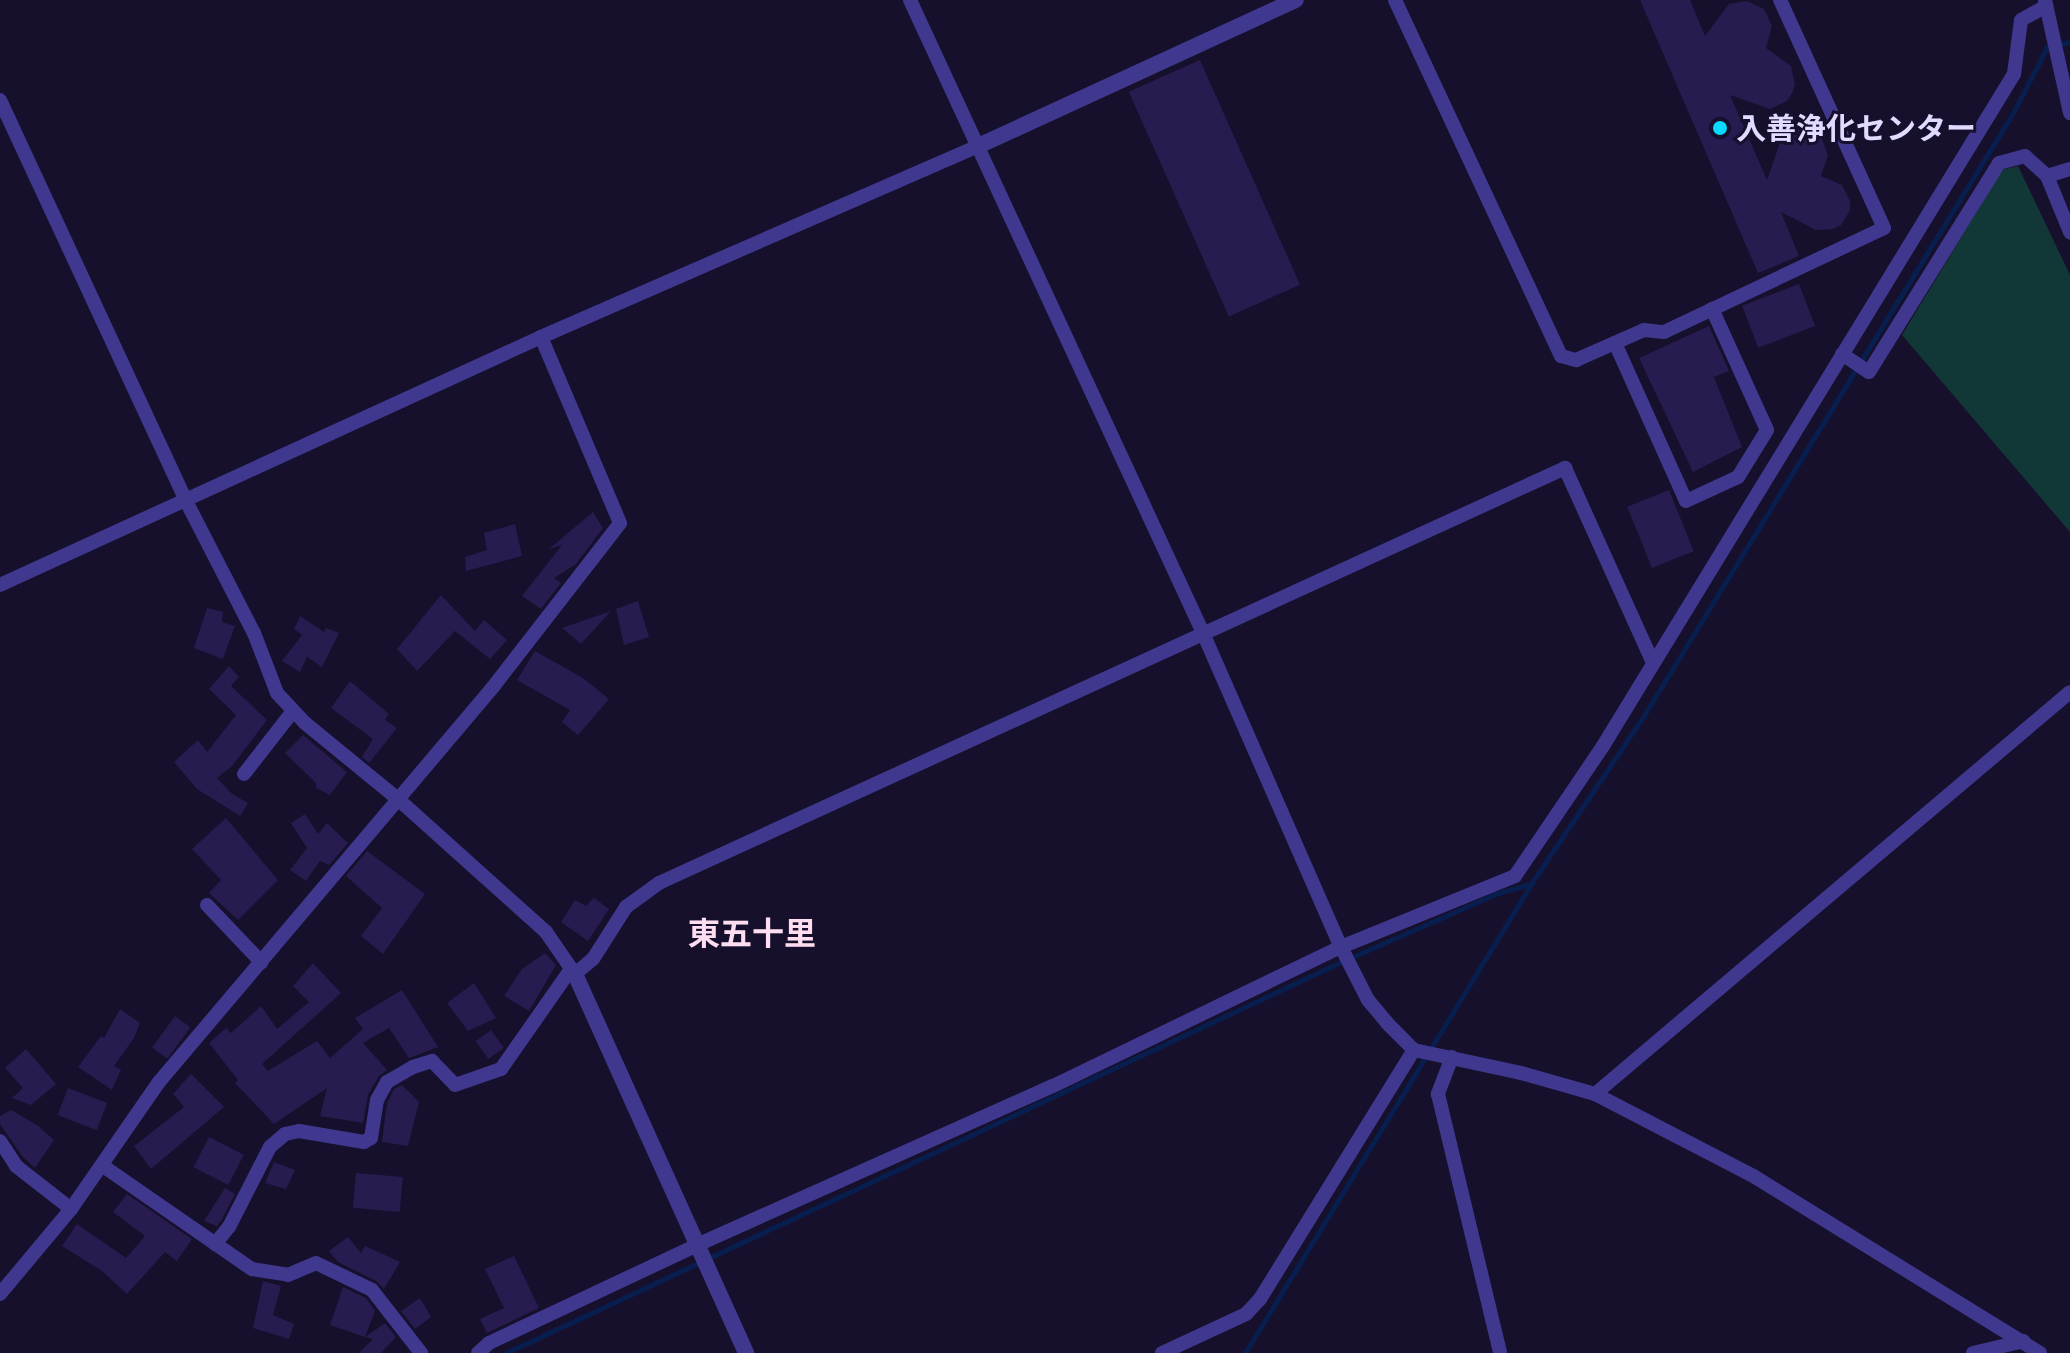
<!DOCTYPE html>
<meta charset="utf-8">
<style>
body{margin:0}
#map{position:relative;width:2070px;height:1353px;overflow:hidden;background:#16102d;font-family:"Titillium Web","Noto Sans JP",sans-serif}
div>[style]{position:absolute}
.green>*{inset:0;background:#123737}
.stream>*{height:5px;margin:-2.5px;padding:0 2.5px;transform-origin:2.5px;border-radius:2.5px;background:#081e4e}
.building>*{inset:0;background:#271b4f;transform-origin:0 0}
.minor>*{height:14px;margin:-7px;padding:0 7px;transform-origin:7px;border-radius:7px;background:#3f388e}
.tertiary>*{height:16px;margin:-8px;padding:0 8px;transform-origin:8px;border-radius:8px;background:#3f388e}
.dots>*{width:22px;height:22px;translate:-50% -50%;box-sizing:border-box;border:4px solid #16102d;border-radius:50%}
span{translate:-50% -50%;white-space:nowrap;text-align:center;line-height:1.15;-webkit-text-stroke:6px #16102d;paint-order:stroke}
.poi-label{font-size:30px;color:#e1dbff;font-weight:700}
.left{translate:0 -50%;text-align:left}
.neighbourhood-label{font-size:32px;color:#ffddf1;font-weight:700}
</style>
<div id="map">
<div class="green">
<i style="clip-path:polygon(2018px 166px,2070px 275px,2070px 532px,1902px 335px,2002px 170px)"></i>
</div>
<div class="stream">
<i style="left:506px;top:1353px;width:912px;rotate:-25.1deg"></i>
<i style="left:1332px;top:966px;width:178px;rotate:-23.8deg"></i>
<i style="left:1495px;top:894px;width:36px;rotate:-16deg"></i>
<i style="left:1245px;top:1353px;width:549px;rotate:-58.62deg"></i>
<i style="left:1531px;top:884px;width:201px;rotate:-56.2deg"></i>
<i style="left:1643px;top:717px;width:711px;rotate:-58.52deg"></i>
<i style="left:2014px;top:111px;width:72px;rotate:-62.7deg"></i>
<i style="left:2047px;top:47px;width:24px;rotate:-12deg"></i>
</div>
<div class="building">
<i style="clip-path:polygon(1640px 0,1690px 0,1705px 36px,1729px 4px,1747px 1px,1764px 9px,1772px 26px,1766px 48px,1791px 66px,1795px 84px,1792px 93px,1787px 101px,1770px 109px,1730px 95px,1767px 180px,1782px 137px,1798px 129px,1822px 139px,1828px 155px,1821px 176px,1842px 185px,1850px 201px,1850px 210px,1841px 225px,1833px 229px,1816px 230px,1781px 212px,1799px 256px,1758px 273px)"></i>
<i style="left:1200px;top:60px;width:246px;height:78px;rotate:66deg"></i>
<i style="left:1799px;top:284px;width:45px;height:61px;rotate:69deg"></i>
<i style="clip-path:polygon(1709px 326px,1729px 371px,1714px 377px,1742px 447px,1693px 472px,1639px 358px)"></i>
<i style="left:1669px;top:490px;width:66px;height:45px;rotate:68deg"></i>
<i style="clip-path:polygon(593px 512px,603px 528px,576px 564px,554px 578px,561px 583px,541px 609px,522px 596px,562px 545px,549px 549px)"></i>
<i style="clip-path:polygon(515px 524px,522px 556px,466px 571px,465px 557px,487px 550px,484px 533px)"></i>
<i style="clip-path:polygon(441px 595px,475px 631px,484px 620px,507px 640px,490px 659px,455px 631px,417px 671px,397px 649px)"></i>
<i style="clip-path:polygon(638px 601px,649px 637px,624px 645px,616px 609px)"></i>
<i style="clip-path:polygon(207px 608px,223px 612px,222px 622px,235px 626px,223px 659px,194px 648px)"></i>
<i style="clip-path:polygon(611px 611px,581px 644px,562px 628px)"></i>
<i style="clip-path:polygon(300px 616px,324px 632px,326px 628px,339px 633px,322px 667px,307px 657px,300px 672px,282px 661px,302px 635px,294px 629px)"></i>
<i style="clip-path:polygon(535px 651px,583px 678px,609px 699px,578px 735px,562px 722px,570px 710px,517px 680px)"></i>
<i style="clip-path:polygon(229px 666px,239px 677px,231px 686px,267px 720px,232px 766px,217px 778px,232px 794px,248px 803px,240px 816px,197px 789px,174px 762px,198px 740px,207px 752px,236px 715px,209px 689px)"></i>
<i style="clip-path:polygon(350px 681px,389px 714px,385px 720px,397px 728px,369px 763px,362px 757px,373px 739px,331px 708px)"></i>
<i style="clip-path:polygon(303px 735px,347px 772px,330px 795px,316px 788px,316px 783px,285px 753px)"></i>
<i style="clip-path:polygon(305px 814px,318px 834px,327px 823px,348px 843px,329px 865px,320px 861px,306px 881px,290px 870px,307px 848px,291px 823px)"></i>
<i style="clip-path:polygon(226px 818px,278px 880px,238px 920px,209px 893px,221px 880px,192px 849px)"></i>
<i style="clip-path:polygon(367px 851px,425px 894px,383px 954px,361px 936px,382px 908px,346px 876px)"></i>
<i style="clip-path:polygon(594px 898px,609px 909px,588px 941px,561px 922px,575px 900px,586px 906px)"></i>
<i style="clip-path:polygon(545px 953px,556px 965px,529px 1011px,504px 996px,522px 969px)"></i>
<i style="clip-path:polygon(313px 963px,341px 993px,262px 1064px,268px 1071px,317px 1041px,330px 1058px,363px 1029px,355px 1018px,402px 990px,438px 1047px,409px 1058px,389px 1028px,363px 1043px,387px 1070px,379px 1076px,368px 1095px,363px 1123px,320px 1116px,327px 1088px,274px 1124px,235px 1083px,238px 1080px,209px 1043px,226px 1028px,231px 1033px,261px 1006px,277px 1029px,309px 1002px,293px 986px)"></i>
<i style="clip-path:polygon(474px 983px,496px 1018px,468px 1031px,447px 1003px)"></i>
<i style="clip-path:polygon(120px 1009px,140px 1023px,134px 1038px,114px 1066px,121px 1070px,112px 1090px,78px 1067px,101px 1036px,104px 1038px)"></i>
<i style="left:175px;top:1016px;width:19px;height:39px;rotate:36deg"></i>
<i style="left:491px;top:1030px;width:22px;height:19px;rotate:54deg"></i>
<i style="clip-path:polygon(26px 1049px,56px 1084px,31px 1105px,12px 1098px,23px 1088px,5px 1068px)"></i>
<i style="clip-path:polygon(191px 1074px,224px 1107px,151px 1169px,134px 1146px,184px 1107px,173px 1094px)"></i>
<i style="clip-path:polygon(402px 1085px,419px 1102px,408px 1146px,382px 1142px,387px 1103px,394px 1089px)"></i>
<i style="left:68px;top:1088px;width:42px;height:29px;rotate:21deg"></i>
<i style="clip-path:polygon(11px 1110px,37px 1125px,54px 1140px,35px 1168px,22px 1156px,0 1124px,0 1116px)"></i>
<i style="left:209px;top:1137px;width:39px;height:34px;rotate:27deg"></i>
<i style="clip-path:polygon(274px 1162px,295px 1170px,286px 1189px,265px 1183px)"></i>
<i style="left:356px;top:1173px;width:47px;height:35px;rotate:5deg"></i>
<i style="clip-path:polygon(225px 1188px,235px 1194px,221px 1221px,217px 1226px,204px 1221px)"></i>
<i style="clip-path:polygon(127px 1194px,192px 1239px,177px 1261px,165px 1252px,127px 1294px,102px 1271px,62px 1246px,77px 1224px,126px 1258px,145px 1236px,113px 1212px)"></i>
<i style="clip-path:polygon(348px 1237px,361px 1253px,365px 1246px,400px 1262px,384px 1289px,376px 1281px,338px 1262px,329px 1251px)"></i>
<i style="clip-path:polygon(514px 1256px,539px 1308px,487px 1333px,480px 1319px,504px 1308px,485px 1269px)"></i>
<i style="clip-path:polygon(263px 1281px,281px 1286px,273px 1315px,294px 1324px,289px 1339px,253px 1328px)"></i>
<i style="clip-path:polygon(343px 1287px,366px 1298px,375px 1311px,365px 1337px,330px 1325px)"></i>
<i style="clip-path:polygon(420px 1298px,431px 1317px,415px 1329px,401px 1311px)"></i>
<i style="clip-path:polygon(385px 1323px,396px 1337px,381px 1353px,359px 1353px,373px 1339px,365px 1337px)"></i>
</div>
<div class="minor">
<i style="left:910px;top:0;width:698px;rotate:65.16deg"></i>
<i style="left:1203px;top:633px;width:343px;rotate:66.3deg"></i>
<i style="left:1341px;top:947px;width:59px;rotate:63deg"></i>
<i style="left:1368px;top:1000px;width:30px;rotate:50deg"></i>
<i style="left:1387px;top:1023px;width:38px;rotate:45deg"></i>
<i style="left:1414px;top:1050px;width:109px;rotate:12.1deg"></i>
<i style="left:1521px;top:1073px;width:77px;rotate:15.8deg"></i>
<i style="left:1595px;top:1094px;width:180px;rotate:27.4deg"></i>
<i style="left:1755px;top:1177px;width:335px;rotate:31.7deg"></i>
<i style="left:1395px;top:0;width:393px;rotate:65deg"></i>
<i style="left:1561px;top:356px;width:16px;rotate:15deg"></i>
<i style="left:1576px;top:360px;width:74px;rotate:-23.8deg"></i>
<i style="left:1644px;top:330px;width:20px;rotate:6deg"></i>
<i style="left:1664px;top:332px;width:243px;rotate:-25.3deg"></i>
<i style="left:1884px;top:228px;width:251px;rotate:-114.5deg"></i>
<i style="left:2045px;top:0;width:116px;rotate:77.5deg"></i>
<i style="left:0;top:100px;width:440px;rotate:65.1deg"></i>
<i style="left:185px;top:499px;width:151px;rotate:62.8deg"></i>
<i style="left:254px;top:633px;width:64px;rotate:69deg"></i>
<i style="left:277px;top:693px;width:41px;rotate:47deg"></i>
<i style="left:305px;top:723px;width:122px;rotate:39.3deg"></i>
<i style="left:399px;top:800px;width:198px;rotate:41.9deg"></i>
<i style="left:546px;top:932px;width:51px;rotate:55.4deg"></i>
<i style="left:575px;top:974px;width:23px;rotate:-40deg"></i>
<i style="left:593px;top:959px;width:62px;rotate:-57.6deg"></i>
<i style="left:626px;top:907px;width:41px;rotate:-36deg"></i>
<i style="left:659px;top:883px;width:997px;rotate:-24.61deg"></i>
<i style="left:1565px;top:468px;width:212px;rotate:65.7deg"></i>
<i style="left:2047px;top:176px;width:24px;rotate:-17deg"></i>
<i style="left:1615px;top:343px;width:173px;rotate:65.8deg"></i>
<i style="left:1686px;top:501px;width:57px;rotate:-24.8deg"></i>
<i style="left:1738px;top:477px;width:55px;rotate:-58.3deg"></i>
<i style="left:1767px;top:430px;width:133px;rotate:-114.4deg"></i>
<i style="left:1842px;top:354px;width:32px;rotate:34deg"></i>
<i style="left:1869px;top:372px;width:246px;rotate:-58.1deg"></i>
<i style="left:1999px;top:163px;width:27px;rotate:-15deg"></i>
<i style="left:2025px;top:156px;width:30px;rotate:42deg"></i>
<i style="left:2047px;top:176px;width:61px;rotate:67.7deg"></i>
<i style="left:0;top:585px;width:595px;rotate:-24.63deg"></i>
<i style="left:541px;top:337px;width:475px;rotate:-23.6deg"></i>
<i style="left:244px;top:774px;width:80px;rotate:-52.1deg"></i>
<i style="left:207px;top:905px;width:79px;rotate:46.5deg"></i>
<i style="left:1452px;top:1057px;width:40px;rotate:111deg"></i>
<i style="left:1438px;top:1094px;width:266px;rotate:76.5deg"></i>
<i style="left:1595px;top:1094px;width:622px;rotate:-40.24deg"></i>
<i style="left:0;top:1141px;width:30px;rotate:57deg"></i>
<i style="left:16px;top:1166px;width:70px;rotate:38deg"></i>
<i style="left:103px;top:1166px;width:181px;rotate:34.7deg"></i>
<i style="left:252px;top:1269px;width:36px;rotate:9deg"></i>
<i style="left:288px;top:1275px;width:30px;rotate:-23deg"></i>
<i style="left:316px;top:1263px;width:62px;rotate:25.7deg"></i>
<i style="left:372px;top:1290px;width:80px;rotate:52.1deg"></i>
<i style="left:215px;top:1244px;width:22px;rotate:-51deg"></i>
<i style="left:229px;top:1227px;width:90px;rotate:-62.9deg"></i>
<i style="left:270px;top:1147px;width:20px;rotate:-41deg"></i>
<i style="left:285px;top:1134px;width:14px;rotate:-12deg"></i>
<i style="left:299px;top:1131px;width:66px;rotate:9.6deg"></i>
<i style="left:364px;top:1142px;width:8px;rotate:-30deg"></i>
<i style="left:371px;top:1138px;width:38px;rotate:-81deg"></i>
<i style="left:377px;top:1100px;width:21px;rotate:-61deg"></i>
<i style="left:387px;top:1082px;width:30px;rotate:-30deg"></i>
<i style="left:413px;top:1067px;width:20px;rotate:-18deg"></i>
<i style="left:432px;top:1061px;width:33px;rotate:46deg"></i>
<i style="left:455px;top:1085px;width:49px;rotate:-19.2deg"></i>
<i style="left:501px;top:1069px;width:122px;rotate:-55deg"></i>
<i style="left:0;top:1294px;width:111px;rotate:-50.1deg"></i>
<i style="left:71px;top:1209px;width:155px;rotate:-55.3deg"></i>
<i style="left:159px;top:1082px;width:517px;rotate:-49.78deg"></i>
<i style="left:493px;top:687px;width:207px;rotate:-52.2deg"></i>
<i style="left:620px;top:523px;width:202px;rotate:-113deg"></i>
<i style="left:478px;top:1353px;width:15px;rotate:-42deg"></i>
<i style="left:489px;top:1343px;width:230px;rotate:-25.2deg"></i>
<i style="left:697px;top:1245px;width:390px;rotate:-24.1deg"></i>
<i style="left:1053px;top:1086px;width:320px;rotate:-25.8deg"></i>
<i style="left:1341px;top:947px;width:188px;rotate:-22.2deg"></i>
<i style="left:1515px;top:876px;width:157px;rotate:-55.9deg"></i>
<i style="left:1603px;top:746px;width:788px;rotate:-58.55deg"></i>
<i style="left:2014px;top:74px;width:54px;rotate:-82.6deg"></i>
<i style="left:2021px;top:20px;width:29px;rotate:-29deg"></i>
<i style="left:1162px;top:1353px;width:93px;rotate:-24.9deg"></i>
<i style="left:1246px;top:1314px;width:21px;rotate:-47deg"></i>
<i style="left:1260px;top:1299px;width:293px;rotate:-58.3deg"></i>
<i style="left:1973px;top:1353px;width:52px;rotate:-13.2deg"></i>
</div>
<div class="tertiary">
<i style="left:976px;top:147px;width:352px;rotate:-24.7deg"></i>
<i style="left:575px;top:974px;width:416px;rotate:65.7deg"></i>
</div>
<div class="dots">
<i style="left:1720px;top:128px;background:#07dbff"></i>
</div>
<div class="poi-label">
<span class="left" style="left:1736px;top:128px">入善浄化センター</span>
</div>
<div class="neighbourhood-label">
<span style="left:752px;top:933px">東五十里</span>
</div>
</div>
